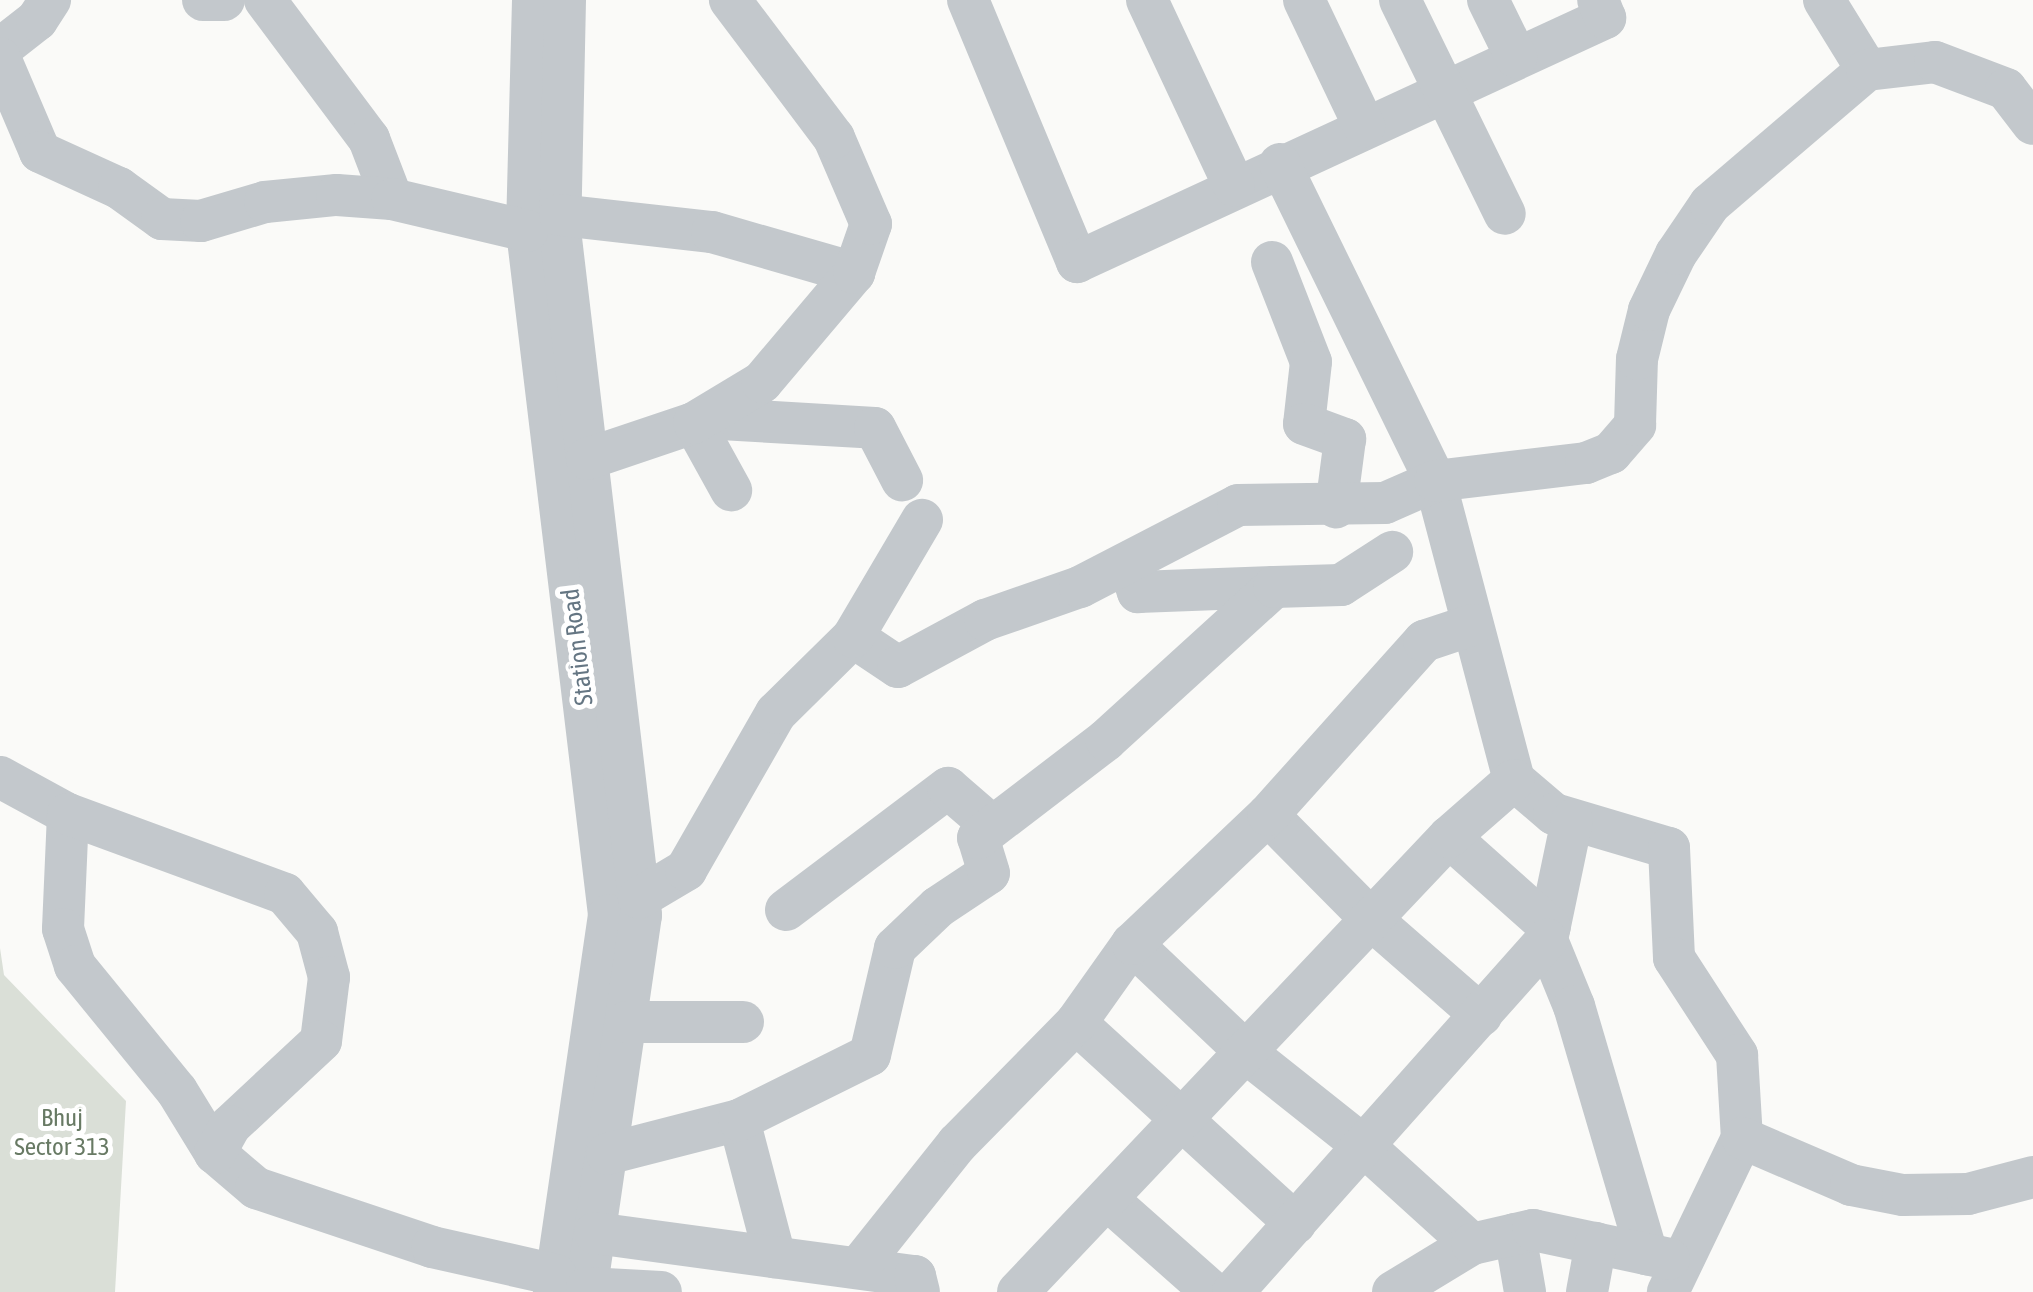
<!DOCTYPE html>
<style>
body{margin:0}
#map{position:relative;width:2033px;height:1292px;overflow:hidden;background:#fafaf8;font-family:"Asap Condensed",sans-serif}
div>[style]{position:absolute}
.green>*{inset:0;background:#dadfd7}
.minor>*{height:42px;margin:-21px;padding:0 21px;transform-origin:21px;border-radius:21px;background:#c3c8cc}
span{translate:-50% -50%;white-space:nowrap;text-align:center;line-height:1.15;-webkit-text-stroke:10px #fff;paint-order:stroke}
.street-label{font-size:25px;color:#657683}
.park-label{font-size:25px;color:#687a64}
</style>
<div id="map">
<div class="green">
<i style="clip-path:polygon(0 948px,4px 975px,126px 1101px,115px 1292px,0 1292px)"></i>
</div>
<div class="minor">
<i style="left:203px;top:0;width:21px"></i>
<i style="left:265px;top:0;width:174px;rotate:53.2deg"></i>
<i style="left:369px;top:139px;width:64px;rotate:69deg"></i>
<i style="left:533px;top:0;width:231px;rotate:91.5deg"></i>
<i style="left:527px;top:231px;width:689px;rotate:83.16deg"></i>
<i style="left:609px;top:915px;width:381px;rotate:98.3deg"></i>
<i style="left:565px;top:0;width:230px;rotate:91.2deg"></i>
<i style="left:560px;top:230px;width:690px;rotate:83.26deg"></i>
<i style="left:641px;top:915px;width:381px;rotate:98.3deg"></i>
<i style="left:968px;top:0;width:284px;rotate:67.4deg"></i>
<i style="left:1077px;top:262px;width:582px;rotate:-24.8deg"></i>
<i style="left:1605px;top:18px;width:19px;rotate:-111deg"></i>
<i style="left:1147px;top:0;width:205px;rotate:64.9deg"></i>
<i style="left:1304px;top:0;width:140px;rotate:64.5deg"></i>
<i style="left:1400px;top:0;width:238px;rotate:63.9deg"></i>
<i style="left:1488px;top:0;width:64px;rotate:63.8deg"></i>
<i style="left:1824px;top:0;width:82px;rotate:58.4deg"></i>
<i style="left:0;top:49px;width:47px;rotate:-38.1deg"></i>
<i style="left:37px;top:20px;width:24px;rotate:-57deg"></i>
<i style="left:0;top:58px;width:102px;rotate:66.9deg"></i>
<i style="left:40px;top:152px;width:87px;rotate:24.5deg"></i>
<i style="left:119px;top:188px;width:53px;rotate:35.8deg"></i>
<i style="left:162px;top:219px;width:39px;rotate:3deg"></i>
<i style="left:201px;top:221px;width:67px;rotate:-16.5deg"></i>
<i style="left:265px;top:202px;width:72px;rotate:-5.6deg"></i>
<i style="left:337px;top:195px;width:55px;rotate:4.2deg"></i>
<i style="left:392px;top:199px;width:139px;rotate:13.3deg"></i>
<i style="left:1280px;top:164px;width:353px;rotate:63.9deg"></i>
<i style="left:1435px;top:481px;width:309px;rotate:75.2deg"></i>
<i style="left:1514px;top:780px;width:52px;rotate:40.4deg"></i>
<i style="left:1554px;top:814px;width:120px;rotate:16.5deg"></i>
<i style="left:1669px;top:848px;width:110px;rotate:87.4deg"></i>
<i style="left:1674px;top:958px;width:116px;rotate:57deg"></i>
<i style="left:1737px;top:1055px;width:83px;rotate:86.6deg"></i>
<i style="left:1742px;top:1138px;width:171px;rotate:115.7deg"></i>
<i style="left:560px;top:215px;width:153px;rotate:6.4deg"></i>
<i style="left:712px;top:232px;width:148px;rotate:16.1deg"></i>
<i style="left:1272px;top:262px;width:107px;rotate:68.7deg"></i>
<i style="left:1311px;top:362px;width:62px;rotate:96.4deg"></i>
<i style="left:1304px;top:424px;width:44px;rotate:20.1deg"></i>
<i style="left:1345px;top:439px;width:69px;rotate:97.5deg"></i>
<i style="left:703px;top:418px;width:172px;rotate:3.3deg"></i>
<i style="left:875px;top:428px;width:59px;rotate:62.6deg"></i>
<i style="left:694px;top:423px;width:77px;rotate:61.1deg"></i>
<i style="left:587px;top:459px;width:113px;rotate:-18.6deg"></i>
<i style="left:694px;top:423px;width:79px;rotate:-31.1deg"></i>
<i style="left:762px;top:382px;width:143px;rotate:-49.8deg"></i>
<i style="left:854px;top:273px;width:52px;rotate:-70.9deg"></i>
<i style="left:871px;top:224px;width:94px;rotate:-113.3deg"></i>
<i style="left:834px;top:138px;width:173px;rotate:-127deg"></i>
<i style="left:1128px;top:563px;width:31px;rotate:71deg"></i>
<i style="left:1138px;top:592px;width:136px;rotate:-2.1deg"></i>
<i style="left:853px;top:637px;width:54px;rotate:33.7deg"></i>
<i style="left:898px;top:667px;width:99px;rotate:-28.4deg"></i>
<i style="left:985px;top:620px;width:101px;rotate:-19.2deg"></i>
<i style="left:1080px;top:587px;width:178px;rotate:-27.4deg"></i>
<i style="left:1238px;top:505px;width:147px;rotate:-0.8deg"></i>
<i style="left:1385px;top:503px;width:55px;rotate:-23.7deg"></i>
<i style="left:1435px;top:481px;width:152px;rotate:-6.8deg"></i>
<i style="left:1586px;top:463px;width:27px;rotate:-22deg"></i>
<i style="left:1611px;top:453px;width:37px;rotate:-49deg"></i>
<i style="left:1635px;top:425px;width:66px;rotate:-88.3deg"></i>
<i style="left:1637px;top:359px;width:50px;rotate:-76.2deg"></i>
<i style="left:1649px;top:310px;width:62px;rotate:-64.3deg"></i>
<i style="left:1676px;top:254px;width:60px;rotate:-55.8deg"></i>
<i style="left:1710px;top:204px;width:206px;rotate:-40.5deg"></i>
<i style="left:1867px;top:70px;width:68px;rotate:-6.7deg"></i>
<i style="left:1935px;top:62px;width:76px;rotate:20.8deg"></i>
<i style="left:2006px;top:89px;width:44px;rotate:52.4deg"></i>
<i style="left:0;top:777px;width:77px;rotate:28.6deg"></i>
<i style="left:68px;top:814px;width:115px;rotate:92.5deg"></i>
<i style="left:63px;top:929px;width:39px;rotate:72deg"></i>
<i style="left:75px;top:966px;width:161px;rotate:50.8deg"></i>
<i style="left:177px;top:1091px;width:73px;rotate:58.5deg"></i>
<i style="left:215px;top:1153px;width:54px;rotate:40.5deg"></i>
<i style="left:256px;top:1188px;width:186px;rotate:18.5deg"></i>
<i style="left:432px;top:1247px;width:127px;rotate:12.7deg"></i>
<i style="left:68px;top:814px;width:231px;rotate:20.2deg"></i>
<i style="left:285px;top:894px;width:50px;rotate:49.9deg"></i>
<i style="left:317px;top:932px;width:47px;rotate:75.1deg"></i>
<i style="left:329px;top:977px;width:64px;rotate:97.1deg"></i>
<i style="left:321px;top:1041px;width:125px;rotate:137deg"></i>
<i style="left:230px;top:1126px;width:31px;rotate:119deg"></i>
<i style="left:1268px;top:815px;width:148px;rotate:45.3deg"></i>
<i style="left:1372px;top:920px;width:145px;rotate:41.1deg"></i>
<i style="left:1572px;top:820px;width:123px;rotate:101.8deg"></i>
<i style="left:1547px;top:940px;width:71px;rotate:67.8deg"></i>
<i style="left:1574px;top:1006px;width:259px;rotate:73.6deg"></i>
<i style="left:1449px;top:837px;width:135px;rotate:41.7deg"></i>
<i style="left:639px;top:898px;width:55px;rotate:-30.8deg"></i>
<i style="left:686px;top:870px;width:181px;rotate:-60.2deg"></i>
<i style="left:776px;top:713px;width:108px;rotate:-44.6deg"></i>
<i style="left:853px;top:637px;width:136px;rotate:-59.5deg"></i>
<i style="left:786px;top:910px;width:203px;rotate:-37deg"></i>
<i style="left:948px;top:788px;width:58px;rotate:40.8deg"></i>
<i style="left:1132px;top:944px;width:161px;rotate:43.5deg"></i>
<i style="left:1249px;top:1055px;width:148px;rotate:38.4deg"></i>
<i style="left:1365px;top:1147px;width:144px;rotate:42.2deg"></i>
<i style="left:626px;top:1022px;width:117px"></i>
<i style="left:1076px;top:1023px;width:297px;rotate:42.4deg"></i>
<i style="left:739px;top:1120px;width:142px;rotate:75.3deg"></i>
<i style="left:1742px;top:1138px;width:119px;rotate:23.3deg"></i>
<i style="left:1851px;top:1185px;width:53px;rotate:10.9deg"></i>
<i style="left:1903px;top:1195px;width:65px;rotate:-0.9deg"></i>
<i style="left:1968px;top:1194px;width:67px;rotate:-14.7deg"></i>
<i style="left:607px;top:1154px;width:136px;rotate:-14.4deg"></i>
<i style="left:739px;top:1120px;width:146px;rotate:-26.4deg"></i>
<i style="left:870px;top:1055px;width:110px;rotate:-76.8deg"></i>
<i style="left:895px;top:948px;width:59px;rotate:-43.6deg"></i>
<i style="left:938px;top:907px;width:61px;rotate:-33.7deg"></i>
<i style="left:989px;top:873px;width:37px;rotate:-107deg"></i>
<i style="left:978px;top:838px;width:161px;rotate:-37.4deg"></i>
<i style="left:1106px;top:740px;width:227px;rotate:-42.3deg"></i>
<i style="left:1274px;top:587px;width:67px;rotate:-1.7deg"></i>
<i style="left:1341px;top:585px;width:61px;rotate:-32.9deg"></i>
<i style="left:1107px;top:1199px;width:140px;rotate:41.5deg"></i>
<i style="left:595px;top:1233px;width:323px;rotate:7.7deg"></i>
<i style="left:915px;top:1276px;width:16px;rotate:76deg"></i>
<i style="left:1515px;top:1234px;width:59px;rotate:80.2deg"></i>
<i style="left:858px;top:1268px;width:159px;rotate:-51.4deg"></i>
<i style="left:957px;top:1144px;width:170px;rotate:-45.5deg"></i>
<i style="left:1076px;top:1023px;width:97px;rotate:-54.7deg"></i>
<i style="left:1132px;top:944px;width:187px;rotate:-43.5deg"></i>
<i style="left:1268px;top:815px;width:234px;rotate:-48.1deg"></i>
<i style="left:1424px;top:641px;width:51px;rotate:-18.4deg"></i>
<i style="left:587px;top:1288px;width:74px;rotate:3.1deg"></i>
<i style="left:1018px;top:1292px;width:627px;rotate:-46.55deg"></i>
<i style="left:1449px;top:837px;width:86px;rotate:-41.2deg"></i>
<i style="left:1233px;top:1292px;width:472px;rotate:-48.3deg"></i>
<i style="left:1393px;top:1292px;width:92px;rotate:-31.3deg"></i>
<i style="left:1472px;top:1244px;width:63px;rotate:-12.9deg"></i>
<i style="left:1533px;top:1230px;width:139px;rotate:12deg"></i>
<i style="left:1587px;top:1292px;width:50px;rotate:-79.6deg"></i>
</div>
<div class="street-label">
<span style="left:577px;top:647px;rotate:-97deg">Station Road</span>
</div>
<div class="park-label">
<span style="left:62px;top:1132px">Bhuj<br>Sector 313</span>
</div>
</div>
